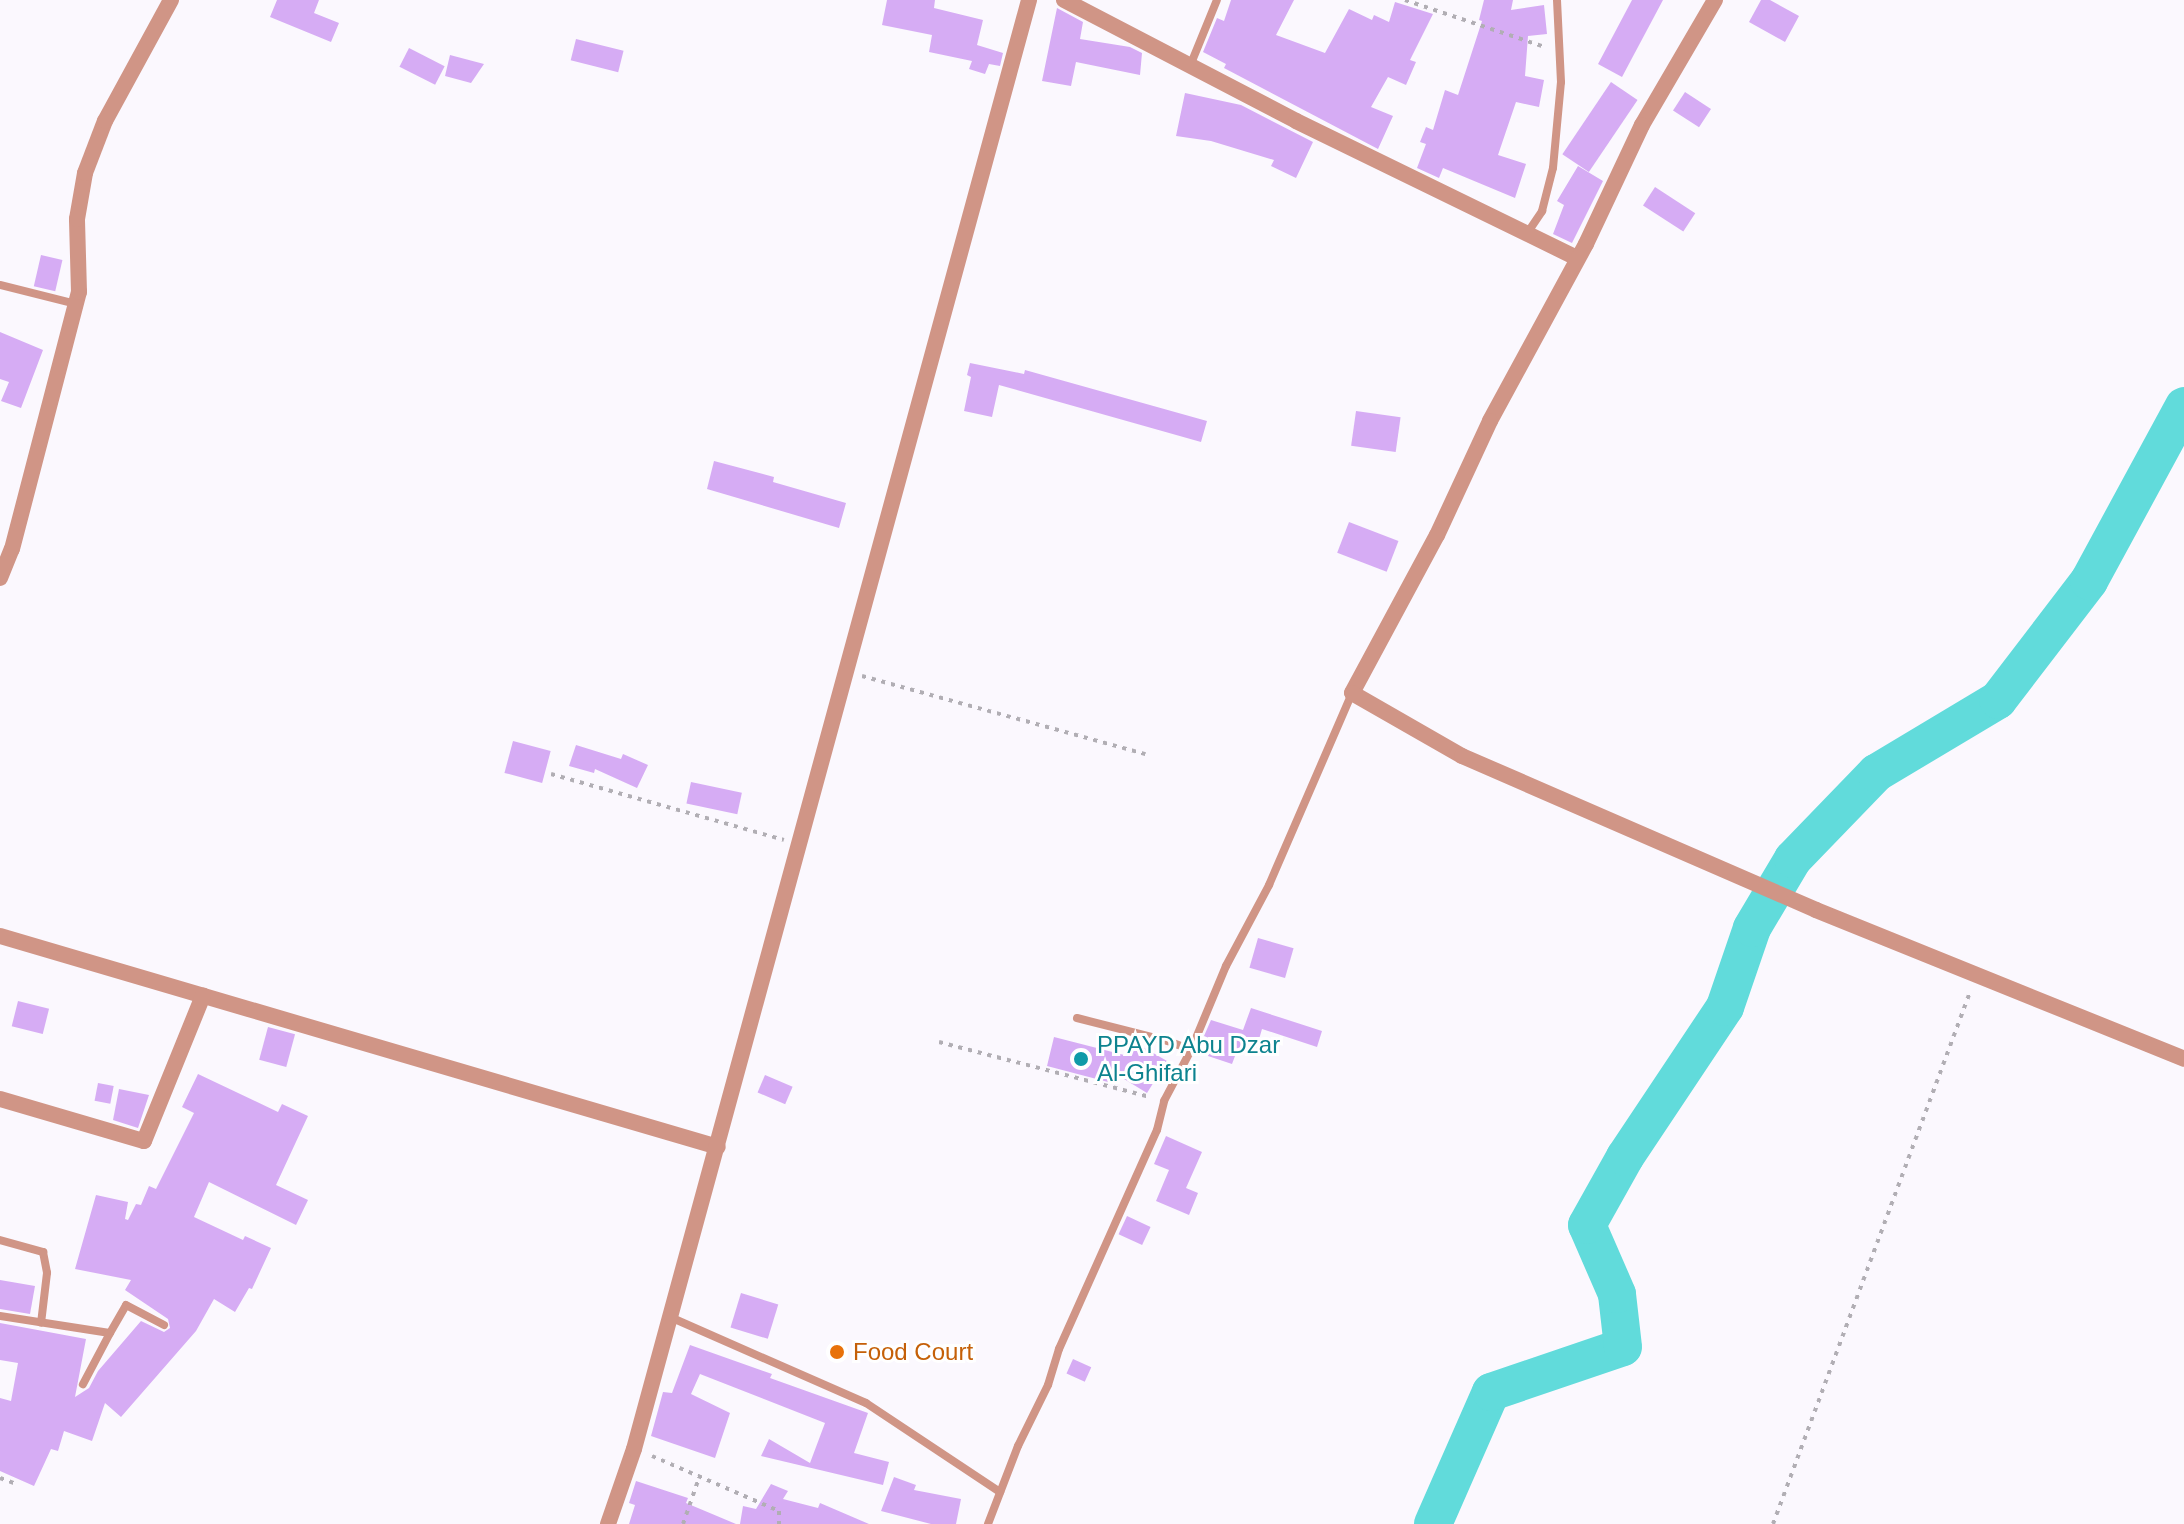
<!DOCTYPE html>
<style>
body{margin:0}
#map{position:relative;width:2184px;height:1524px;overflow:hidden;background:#fbf8fe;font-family:Helvetica,sans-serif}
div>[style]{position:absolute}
.river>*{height:38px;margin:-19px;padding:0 19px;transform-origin:19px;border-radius:19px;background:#61dbdb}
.building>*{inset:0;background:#d6acf4;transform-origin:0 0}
.path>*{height:4px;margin-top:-2px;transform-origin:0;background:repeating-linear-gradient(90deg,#b1aeb4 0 4px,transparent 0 10px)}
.service>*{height:8px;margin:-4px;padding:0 4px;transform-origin:4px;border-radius:4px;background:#d09586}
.minor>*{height:16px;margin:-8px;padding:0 8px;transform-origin:8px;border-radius:8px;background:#d09586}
.dots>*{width:22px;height:22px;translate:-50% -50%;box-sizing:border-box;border:4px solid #fff;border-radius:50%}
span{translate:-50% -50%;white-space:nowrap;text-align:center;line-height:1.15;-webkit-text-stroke:6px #fff;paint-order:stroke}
.culture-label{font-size:24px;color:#0d838f}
.left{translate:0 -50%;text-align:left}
.food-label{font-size:24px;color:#c56008}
</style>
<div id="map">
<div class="river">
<i style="left:1433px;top:1524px;width:144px;rotate:-66.3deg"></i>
<i style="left:1491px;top:1392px;width:139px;rotate:-18.8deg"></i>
<i style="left:1623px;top:1347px;width:53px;rotate:-96.5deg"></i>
<i style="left:1617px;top:1294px;width:75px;rotate:-113.5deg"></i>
<i style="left:1587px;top:1225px;width:78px;rotate:-60.8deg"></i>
<i style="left:1625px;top:1157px;width:180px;rotate:-56.3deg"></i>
<i style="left:1725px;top:1007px;width:83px;rotate:-71.1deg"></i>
<i style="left:1752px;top:928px;width:80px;rotate:-59.3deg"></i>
<i style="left:1793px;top:859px;width:120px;rotate:-46deg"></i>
<i style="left:1876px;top:773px;width:142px;rotate:-30.9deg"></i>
<i style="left:1998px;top:700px;width:150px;rotate:-52.6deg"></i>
<i style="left:2089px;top:581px;width:199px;rotate:-61.5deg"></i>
</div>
<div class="building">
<i style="clip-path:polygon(277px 0,319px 0,314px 13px,339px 23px,331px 42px,270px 17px)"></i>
<i style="clip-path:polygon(887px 0,935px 0,934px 8px,983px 20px,977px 45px,1003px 53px,1000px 66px,989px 64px,985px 74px,969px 69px,972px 61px,929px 52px,932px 35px,882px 25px)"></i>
<i style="clip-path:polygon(1231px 0,1294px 0,1276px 35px,1325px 53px,1349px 9px,1372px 20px,1374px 15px,1389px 22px,1395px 2px,1433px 14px,1410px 60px,1416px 62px,1406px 85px,1388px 77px,1371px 107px,1393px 116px,1378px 149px,1224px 68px,1226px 64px,1203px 52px,1217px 18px,1224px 21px)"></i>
<i style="clip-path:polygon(1484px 0,1513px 0,1511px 10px,1544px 5px,1547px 34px,1528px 36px,1525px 76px,1544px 80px,1539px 107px,1516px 102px,1498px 155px,1526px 164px,1515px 198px,1443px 168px,1439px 178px,1417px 168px,1426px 144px,1420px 142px,1426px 127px,1433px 130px,1445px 90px,1458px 95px,1482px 21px,1479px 20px)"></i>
<i style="clip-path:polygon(1632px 0,1663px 0,1622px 77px,1598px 64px)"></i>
<i style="clip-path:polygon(1761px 0,1770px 0,1799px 16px,1785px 42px,1749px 22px)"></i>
<i style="clip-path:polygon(1057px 8px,1083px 22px,1080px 39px,1130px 47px,1142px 53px,1140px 75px,1076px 62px,1071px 86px,1042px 81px)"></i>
<i style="left:576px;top:39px;width:49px;height:22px;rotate:14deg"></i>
<i style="left:409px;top:48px;width:40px;height:21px;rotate:27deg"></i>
<i style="clip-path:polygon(450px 55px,484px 64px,471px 83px,445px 76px)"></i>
<i style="left:1611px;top:82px;width:32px;height:87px;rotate:34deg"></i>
<i style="left:1685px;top:92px;width:31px;height:22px;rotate:33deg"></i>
<i style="clip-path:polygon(1185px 93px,1241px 105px,1313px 142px,1296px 178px,1271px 166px,1274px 160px,1211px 141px,1176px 136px)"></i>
<i style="clip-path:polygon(1578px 166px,1603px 181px,1572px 243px,1553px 234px,1564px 205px,1557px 201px)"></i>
<i style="left:1655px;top:187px;width:48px;height:22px;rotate:33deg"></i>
<i style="left:41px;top:255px;width:22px;height:32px;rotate:13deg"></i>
<i style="clip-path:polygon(0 332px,43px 350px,21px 408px,1px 401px,9px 382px,0 379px)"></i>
<i style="clip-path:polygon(970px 363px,1024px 374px,1025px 370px,1207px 421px,1201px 442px,999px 385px,992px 417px,964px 411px,971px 377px,967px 375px)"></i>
<i style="left:1356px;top:411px;width:45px;height:35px;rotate:8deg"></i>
<i style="clip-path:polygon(714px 461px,774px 477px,773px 482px,846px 503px,839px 528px,707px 489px)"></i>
<i style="left:1349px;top:522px;width:53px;height:33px;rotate:21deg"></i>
<i style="left:513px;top:741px;width:39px;height:33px;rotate:15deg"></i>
<i style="clip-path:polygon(576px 745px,621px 759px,623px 754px,648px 765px,637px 788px,595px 769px,594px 773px,569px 766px)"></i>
<i style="left:691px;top:782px;width:52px;height:22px;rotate:12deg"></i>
<i style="left:1258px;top:938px;width:37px;height:31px;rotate:16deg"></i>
<i style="left:18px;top:1001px;width:32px;height:26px;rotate:14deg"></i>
<i style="clip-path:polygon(1251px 1008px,1322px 1031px,1317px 1047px,1262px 1029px,1255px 1053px,1238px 1048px,1232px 1064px,1208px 1056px,1214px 1040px,1204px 1036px,1211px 1020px,1243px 1030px)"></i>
<i style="left:268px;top:1027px;width:28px;height:34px;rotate:15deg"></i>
<i style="clip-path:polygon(1054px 1037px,1128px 1056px,1136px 1043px,1167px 1061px,1147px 1093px,1111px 1071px,1108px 1082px,1047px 1066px)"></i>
<i style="clip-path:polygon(198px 1074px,278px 1112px,282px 1104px,308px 1116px,276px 1185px,308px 1200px,296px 1225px,209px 1182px,194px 1217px,243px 1240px,245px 1236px,271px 1248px,252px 1289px,249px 1288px,235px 1312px,214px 1299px,196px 1331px,121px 1417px,105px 1403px,92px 1441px,64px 1431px,58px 1451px,51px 1449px,34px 1486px,0 1471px,0 1398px,11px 1401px,18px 1363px,0 1360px,0 1323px,86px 1339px,75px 1397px,89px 1388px,98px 1371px,141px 1321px,164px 1332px,170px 1328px,168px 1319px,125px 1290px,131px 1280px,75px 1269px,96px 1195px,128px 1202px,125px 1219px,128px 1220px,136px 1204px,141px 1205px,149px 1186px,156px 1189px,194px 1113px,182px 1107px)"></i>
<i style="left:765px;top:1075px;width:30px;height:19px;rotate:23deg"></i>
<i style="left:98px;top:1083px;width:16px;height:18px;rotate:11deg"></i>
<i style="clip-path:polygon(119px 1089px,149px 1095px,138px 1128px,113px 1120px)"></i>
<i style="clip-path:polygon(1166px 1136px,1202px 1152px,1186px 1188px,1198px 1193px,1189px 1215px,1156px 1201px,1169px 1170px,1154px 1164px)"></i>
<i style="left:1127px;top:1216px;width:26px;height:20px;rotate:25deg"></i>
<i style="clip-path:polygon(0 1280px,35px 1286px,30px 1314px,0 1309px)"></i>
<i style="left:741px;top:1293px;width:39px;height:36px;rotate:17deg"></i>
<i style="clip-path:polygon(690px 1345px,772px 1374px,770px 1378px,868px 1413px,854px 1453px,889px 1462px,883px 1485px,761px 1456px,769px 1439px,810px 1463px,825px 1423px,700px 1374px,691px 1394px,730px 1413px,715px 1458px,651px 1436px,663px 1392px,672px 1393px)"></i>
<i style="left:1073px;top:1359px;width:20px;height:16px;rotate:24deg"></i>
<i style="clip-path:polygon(894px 1477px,916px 1485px,914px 1490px,961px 1499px,956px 1524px,931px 1524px,881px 1511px)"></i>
<i style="clip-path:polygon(636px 1481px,688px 1498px,686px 1503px,736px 1524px,629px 1524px,635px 1505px,629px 1503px)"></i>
<i style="clip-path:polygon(771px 1484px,788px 1491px,783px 1499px,818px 1508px,820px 1503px,869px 1524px,740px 1524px,743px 1506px,756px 1509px)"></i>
</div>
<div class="path">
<i style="left:1405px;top:0;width:148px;rotate:18.6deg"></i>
<i style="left:862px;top:676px;width:294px;rotate:15.4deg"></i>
<i style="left:551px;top:774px;width:242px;rotate:15.8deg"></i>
<i style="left:939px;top:1042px;width:218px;rotate:14.6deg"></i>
<i style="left:652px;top:1456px;width:138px;rotate:23.4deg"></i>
<i style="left:779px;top:1511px;width:13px;rotate:90deg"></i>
<i style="left:0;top:1478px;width:15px;rotate:20deg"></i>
<i style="left:683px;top:1524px;width:52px;rotate:-70.9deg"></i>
<i style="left:1773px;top:1524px;width:567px;rotate:-69.68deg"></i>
</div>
<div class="service">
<i style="left:1190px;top:66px;width:71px;rotate:-67.8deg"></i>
<i style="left:1526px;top:235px;width:29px;rotate:-56deg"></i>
<i style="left:1542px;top:211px;width:44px;rotate:-75.7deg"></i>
<i style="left:1553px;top:168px;width:86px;rotate:-84.7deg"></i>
<i style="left:1561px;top:82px;width:82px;rotate:-92.8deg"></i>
<i style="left:0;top:285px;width:78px;rotate:14deg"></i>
<i style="left:1077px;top:1018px;width:94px;rotate:14.2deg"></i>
<i style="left:1168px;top:1041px;width:25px;rotate:21deg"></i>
<i style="left:0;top:1240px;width:45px;rotate:15.6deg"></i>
<i style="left:43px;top:1252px;width:21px;rotate:79deg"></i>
<i style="left:47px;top:1273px;width:50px;rotate:96.8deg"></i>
<i style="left:0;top:1316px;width:111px;rotate:8.8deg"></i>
<i style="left:110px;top:1333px;width:58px;rotate:117.9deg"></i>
<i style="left:670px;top:1317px;width:214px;rotate:23.7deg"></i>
<i style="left:866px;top:1403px;width:161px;rotate:33.6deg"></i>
<i style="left:110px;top:1333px;width:32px;rotate:-60deg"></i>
<i style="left:126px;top:1305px;width:43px;rotate:27.8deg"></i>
<i style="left:988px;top:1524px;width:84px;rotate:-69deg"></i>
<i style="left:1018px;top:1446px;width:68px;rotate:-63.8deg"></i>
<i style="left:1048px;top:1385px;width:38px;rotate:-73deg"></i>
<i style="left:1059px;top:1349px;width:240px;rotate:-65.9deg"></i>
<i style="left:1157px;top:1130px;width:30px;rotate:-76deg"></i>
<i style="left:1164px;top:1101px;width:58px;rotate:-62.1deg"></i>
<i style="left:1191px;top:1050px;width:91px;rotate:-67.4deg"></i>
<i style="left:1226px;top:966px;width:92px;rotate:-62deg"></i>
<i style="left:1269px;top:885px;width:209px;rotate:-66.6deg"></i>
</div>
<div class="minor">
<i style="left:1064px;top:0;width:262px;rotate:27.5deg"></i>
<i style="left:1296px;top:121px;width:313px;rotate:26deg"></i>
<i style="left:1715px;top:0;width:145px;rotate:120.3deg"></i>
<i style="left:1642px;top:125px;width:132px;rotate:115.2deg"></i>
<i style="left:1586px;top:244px;width:201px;rotate:118.5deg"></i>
<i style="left:1490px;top:421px;width:126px;rotate:114.9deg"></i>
<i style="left:1437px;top:535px;width:179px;rotate:118.3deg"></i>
<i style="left:1352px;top:693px;width:127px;rotate:29.8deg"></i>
<i style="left:1462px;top:756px;width:386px;rotate:23.5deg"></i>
<i style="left:1816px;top:910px;width:397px;rotate:22deg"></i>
<i style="left:0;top:578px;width:31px;rotate:-68deg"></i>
<i style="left:12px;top:549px;width:266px;rotate:-75.4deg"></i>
<i style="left:79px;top:292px;width:73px;rotate:-91.6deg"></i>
<i style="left:77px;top:219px;width:47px;rotate:-80.1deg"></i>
<i style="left:85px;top:173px;width:56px;rotate:-69deg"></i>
<i style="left:105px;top:121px;width:138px;rotate:-61.4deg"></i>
<i style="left:0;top:936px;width:748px;rotate:16.38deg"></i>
<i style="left:0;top:1099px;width:150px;rotate:16.3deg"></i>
<i style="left:144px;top:1141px;width:157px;rotate:-67.9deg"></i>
<i style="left:608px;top:1524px;width:79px;rotate:-70.9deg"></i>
<i style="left:634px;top:1449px;width:1502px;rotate:-74.75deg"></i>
</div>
<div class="dots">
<i style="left:1081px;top:1059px;background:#0f9aa8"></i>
<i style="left:837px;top:1352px;background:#e8710a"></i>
</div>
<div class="culture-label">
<span class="left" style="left:1097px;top:1059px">PPAYD Abu Dzar<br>Al-Ghifari</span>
</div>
<div class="food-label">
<span class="left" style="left:853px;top:1352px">Food Court</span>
</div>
</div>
